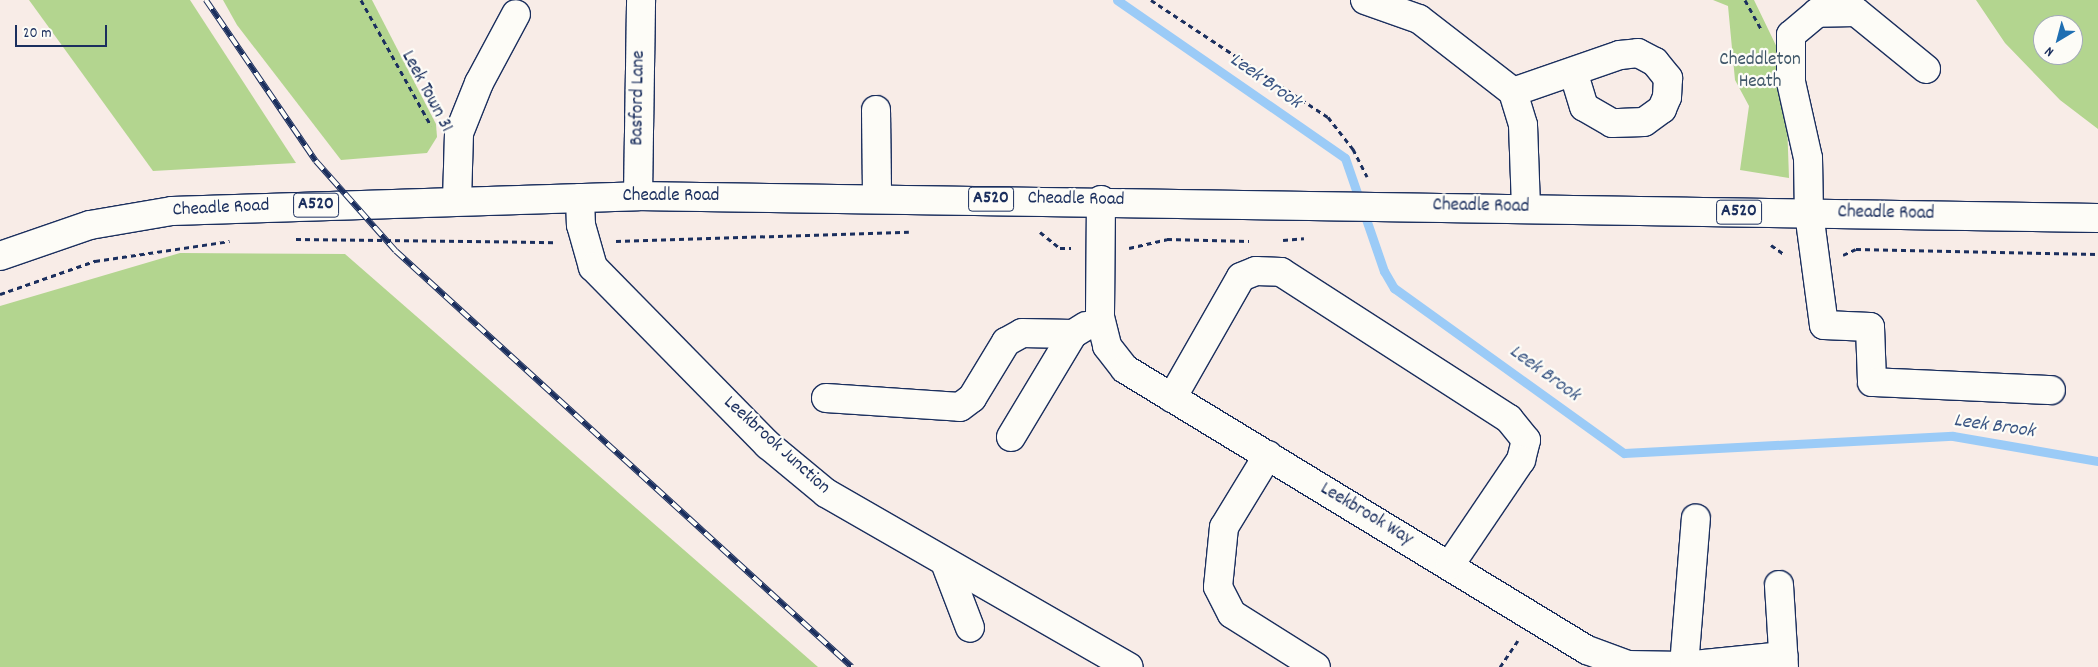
<!DOCTYPE html>
<style>
body{margin:0}
#map{position:relative;width:2098px;height:667px;overflow:hidden;background:#f8ece7;font-family:Dekko,sans-serif}
div>[style]{position:absolute}
.green>*{inset:0;background:#b3d58f}
.stream>*{height:9px;margin:-4.5px;padding:0 4.5px;transform-origin:4.5px;border-radius:4.5px;background:#9bcbf7}
.path>*{height:3px;margin-top:-1.5px;transform-origin:0;background:repeating-linear-gradient(90deg,#1b2f5e 0 5px,transparent 0 9px)}
.roads{filter:drop-shadow(1px 0 #1b2f5e) drop-shadow(-1px 0 #1b2f5e) drop-shadow(0 1px #1b2f5e) drop-shadow(0 -1px #1b2f5e)}
.minor>*{height:28px;margin:-14px;padding:0 14px;transform-origin:14px;border-radius:14px;background:#fdfcf7}
.highway>*{height:28px;margin:-14px;padding:0 14px;transform-origin:14px;border-radius:14px;background:#fdfcf7}
.rail>*{height:5.5px;margin-top:-2.75px;transform-origin:0;background:repeating-linear-gradient(90deg,#fdfcf7 0 11px,#1b2f5e 0 22px);box-sizing:border-box;border-block:1px solid #1b2f5e}
span{translate:-50% -50%;white-space:nowrap;text-align:center;line-height:1.15;-webkit-text-stroke:4.5px #fdfcf7;paint-order:stroke}
.shield-label span{padding:1px 4px;background:#fdfcf7;border:1px solid;border-radius:4px;-webkit-text-stroke-width:0}
.shield-label{font-size:18px;color:#1b2f5e;font-weight:700}
.park-label{font-size:19px;color:#41586a}
.street-label{font-size:19px;color:#1b2f5e}
.water-label{font-size:20px;color:#3b5684;font-style:italic}
.north{position:absolute;left:2033px;top:15px;width:50px;height:50px;box-sizing:border-box;background:#fdfcf7;border:1px solid #a3aaba;border-radius:50%;rotate:217deg;font-size:14px;font-weight:700;line-height:20px;text-align:center;color:#1b2f5e}
.north::after{content:'';display:block;margin:auto;width:18px;height:22px;background:#1f6fb2;clip-path:polygon(50% 0,100% 100%,50% 72%,0 100%)}
.scale{position:absolute;left:15px;top:25px;width:92px;height:22px;box-sizing:border-box;border:2px solid #1b2f5e;border-top:0;padding-left:6px;font-size:15px;line-height:18px;white-space:nowrap;color:#1b2f5e;-webkit-text-stroke:4px #fdfcf7;paint-order:stroke}
</style>
<div id="map">
<div class="green">
<i style="clip-path:polygon(29px 0,190px 0,296px 163px,153px 171px)"></i>
<i style="clip-path:polygon(223px 0,372px 0,436px 124px,437px 137px,427px 153px,341px 160px,237px 25px)"></i>
<i style="clip-path:polygon(1713px 0,1754px 0,1785px 64px,1789px 178px,1740px 170px,1749px 106px,1735px 80px,1728px 6px)"></i>
<i style="clip-path:polygon(evenodd,1976px 0,2098px 0,2098px 129px,2060px 100px,2005px 43px,1976px 0,2043px 25px,2073px 25px,2073px 55px,2043px 55px,2043px 25px)"></i>
<i style="clip-path:polygon(180px 253px,345px 254px,818px 667px,0 667px,0 306px)"></i>
</div>
<div class="stream">
<i style="left:1117px;top:0;width:277px;rotate:34.7deg"></i>
<i style="left:1345px;top:158px;width:120px;rotate:71deg"></i>
<i style="left:1384px;top:271px;width:20px;rotate:60deg"></i>
<i style="left:1394px;top:288px;width:283px;rotate:35.7deg"></i>
<i style="left:1624px;top:453px;width:329px;rotate:-3deg"></i>
<i style="left:1953px;top:436px;width:147px;rotate:9.8deg"></i>
</div>
<div class="path">
<i style="left:361px;top:0;width:144px;rotate:60.9deg"></i>
<i style="left:1151px;top:0;width:212px;rotate:33.5deg"></i>
<i style="left:1328px;top:117px;width:41px;rotate:52deg"></i>
<i style="left:1353px;top:149px;width:31px;rotate:63deg"></i>
<i style="left:1745px;top:0;width:33px;rotate:61deg"></i>
<i style="left:1040px;top:232px;width:26px;rotate:39deg"></i>
<i style="left:1060px;top:248px;width:11px"></i>
<i style="left:296px;top:239px;width:259px;rotate:0.7deg"></i>
<i style="left:1283px;top:240px;width:21px;rotate:-5deg"></i>
<i style="left:616px;top:241px;width:293px;rotate:-1.8deg"></i>
<i style="left:1771px;top:245px;width:16px;rotate:35deg"></i>
<i style="left:1129px;top:248px;width:39px;rotate:-13deg"></i>
<i style="left:1167px;top:239px;width:82px;rotate:1.4deg"></i>
<i style="left:1843px;top:255px;width:14px;rotate:-25deg"></i>
<i style="left:1856px;top:249px;width:242px;rotate:1.2deg"></i>
<i style="left:0;top:294px;width:101px;rotate:-19.2deg"></i>
<i style="left:95px;top:261px;width:136px;rotate:-8.4deg"></i>
<i style="left:1500px;top:667px;width:32px;rotate:-56deg"></i>
</div>
<div class="roads">
<div class="minor">
<i style="left:1365px;top:0;width:57px;rotate:19.4deg"></i>
<i style="left:1419px;top:19px;width:119px;rotate:37.8deg"></i>
<i style="left:1513px;top:92px;width:34px;rotate:73deg"></i>
<i style="left:1523px;top:125px;width:83px;rotate:87.9deg"></i>
<i style="left:1926px;top:69px;width:90px;rotate:-140.8deg"></i>
<i style="left:1856px;top:12px;width:39px;rotate:179deg"></i>
<i style="left:1817px;top:13px;width:34px;rotate:140deg"></i>
<i style="left:1791px;top:35px;width:47px;rotate:90deg"></i>
<i style="left:1791px;top:82px;width:78px;rotate:77.4deg"></i>
<i style="left:1808px;top:158px;width:55px;rotate:89deg"></i>
<i style="left:1809px;top:213px;width:113px;rotate:82.4deg"></i>
<i style="left:1824px;top:325px;width:46px;rotate:2.5deg"></i>
<i style="left:1870px;top:327px;width:55px;rotate:87.9deg"></i>
<i style="left:1872px;top:382px;width:179px;rotate:2.6deg"></i>
<i style="left:1513px;top:92px;width:113px;rotate:-19.1deg"></i>
<i style="left:1620px;top:55px;width:18px;rotate:-6deg"></i>
<i style="left:1638px;top:53px;width:19px;rotate:28deg"></i>
<i style="left:1655px;top:62px;width:21px;rotate:51deg"></i>
<i style="left:1668px;top:78px;width:19px;rotate:93deg"></i>
<i style="left:1667px;top:97px;width:13px;rotate:113deg"></i>
<i style="left:1662px;top:109px;width:22px;rotate:144deg"></i>
<i style="left:1644px;top:122px;width:32px;rotate:178deg"></i>
<i style="left:1612px;top:123px;width:32px;rotate:-150deg"></i>
<i style="left:1584px;top:107px;width:34px;rotate:-107deg"></i>
<i style="left:876px;top:110px;width:87px;rotate:89.3deg"></i>
<i style="left:638px;top:196px;width:196px;rotate:-89.1deg"></i>
<i style="left:580px;top:198px;width:27px;rotate:88deg"></i>
<i style="left:581px;top:225px;width:44px;rotate:74.1deg"></i>
<i style="left:593px;top:267px;width:250px;rotate:45.5deg"></i>
<i style="left:768px;top:445px;width:75px;rotate:39.6deg"></i>
<i style="left:826px;top:493px;width:349px;rotate:29.9deg"></i>
<i style="left:1101px;top:200px;width:117px;rotate:90.5deg"></i>
<i style="left:1100px;top:317px;width:30px;rotate:76deg"></i>
<i style="left:1107px;top:346px;width:29px;rotate:52deg"></i>
<i style="left:1125px;top:369px;width:541px;rotate:31.31deg"></i>
<i style="left:1587px;top:650px;width:44px;rotate:20.1deg"></i>
<i style="left:1628px;top:665px;width:56px;rotate:1deg"></i>
<i style="left:1684px;top:666px;width:100px;rotate:-5.8deg"></i>
<i style="left:457px;top:201px;width:68px;rotate:-88.3deg"></i>
<i style="left:459px;top:133px;width:54px;rotate:-68.2deg"></i>
<i style="left:479px;top:83px;width:78px;rotate:-61.8deg"></i>
<i style="left:826px;top:398px;width:134px;rotate:3.8deg"></i>
<i style="left:960px;top:407px;width:15px;rotate:-37deg"></i>
<i style="left:972px;top:398px;width:66px;rotate:-58.7deg"></i>
<i style="left:1006px;top:342px;width:18px;rotate:-29deg"></i>
<i style="left:1022px;top:333px;width:51px;rotate:1.1deg"></i>
<i style="left:1172px;top:398px;width:139px;rotate:-60.3deg"></i>
<i style="left:1241px;top:277px;width:16px;rotate:-22deg"></i>
<i style="left:1256px;top:271px;width:25px;rotate:2deg"></i>
<i style="left:1281px;top:272px;width:271px;rotate:32.8deg"></i>
<i style="left:1509px;top:419px;width:27px;rotate:51deg"></i>
<i style="left:1526px;top:440px;width:21px;rotate:104deg"></i>
<i style="left:1521px;top:460px;width:127px;rotate:124.1deg"></i>
<i style="left:1011px;top:437px;width:120px;rotate:-59deg"></i>
<i style="left:1073px;top:334px;width:15px;rotate:-32deg"></i>
<i style="left:1268px;top:455px;width:84px;rotate:121.4deg"></i>
<i style="left:1224px;top:527px;width:60px;rotate:95.7deg"></i>
<i style="left:1218px;top:587px;width:30px;rotate:63deg"></i>
<i style="left:1232px;top:614px;width:99px;rotate:32.2deg"></i>
<i style="left:946px;top:565px;width:67px;rotate:69.1deg"></i>
<i style="left:1779px;top:585px;width:82px;rotate:86.5deg"></i>
<i style="left:1684px;top:666px;width:148px;rotate:-85.4deg"></i>
</div>
<div class="highway">
<i style="left:0;top:256px;width:95px;rotate:-19deg"></i>
<i style="left:90px;top:225px;width:83px;rotate:-9.7deg"></i>
<i style="left:172px;top:211px;width:466px;rotate:-1.8deg"></i>
<i style="left:638px;top:196px;width:1460px;rotate:0.86deg"></i>
</div>
</div>
<div class="rail">
<i style="left:206px;top:0;width:195px;rotate:55.7deg"></i>
<i style="left:316px;top:161px;width:120px;rotate:48.4deg"></i>
<i style="left:396px;top:251px;width:617px;rotate:42.37deg"></i>
</div>
<div class="shield-label">
<span style="left:991px;top:199px">A520</span>
<span style="left:316px;top:205px">A520</span>
<span style="left:1739px;top:212px">A520</span>
</div>
<div class="park-label">
<span style="left:1760px;top:72px">Cheddleton<br>Heath</span>
</div>
<div class="street-label">
<span style="left:426px;top:92px;rotate:62deg">Leek Town 31</span>
<span style="left:639px;top:98px;rotate:-89deg">Basford Lane</span>
<span style="left:671px;top:197px">Cheadle Road</span>
<span style="left:1076px;top:200px;rotate:1deg">Cheadle Road</span>
<span style="left:1481px;top:207px;rotate:1deg">Cheadle Road</span>
<span style="left:221px;top:209px;rotate:-3deg">Cheadle Road</span>
<span style="left:1886px;top:214px;rotate:1deg">Cheadle Road</span>
<span style="left:776px;top:446px;rotate:42deg">Leekbrook Junction</span>
<span style="left:1366px;top:515px;rotate:31deg">Leekbrook Way</span>
</div>
<div class="water-label">
<span style="left:1265px;top:82px;rotate:35deg">Leek Brook</span>
<span style="left:1544px;top:374px;rotate:36deg">Leek Brook</span>
<span style="left:1994px;top:427px;rotate:8deg">Leek Brook</span>
</div>
<div class="north">N</div>
<div class="scale">20 m</div>
</div>
